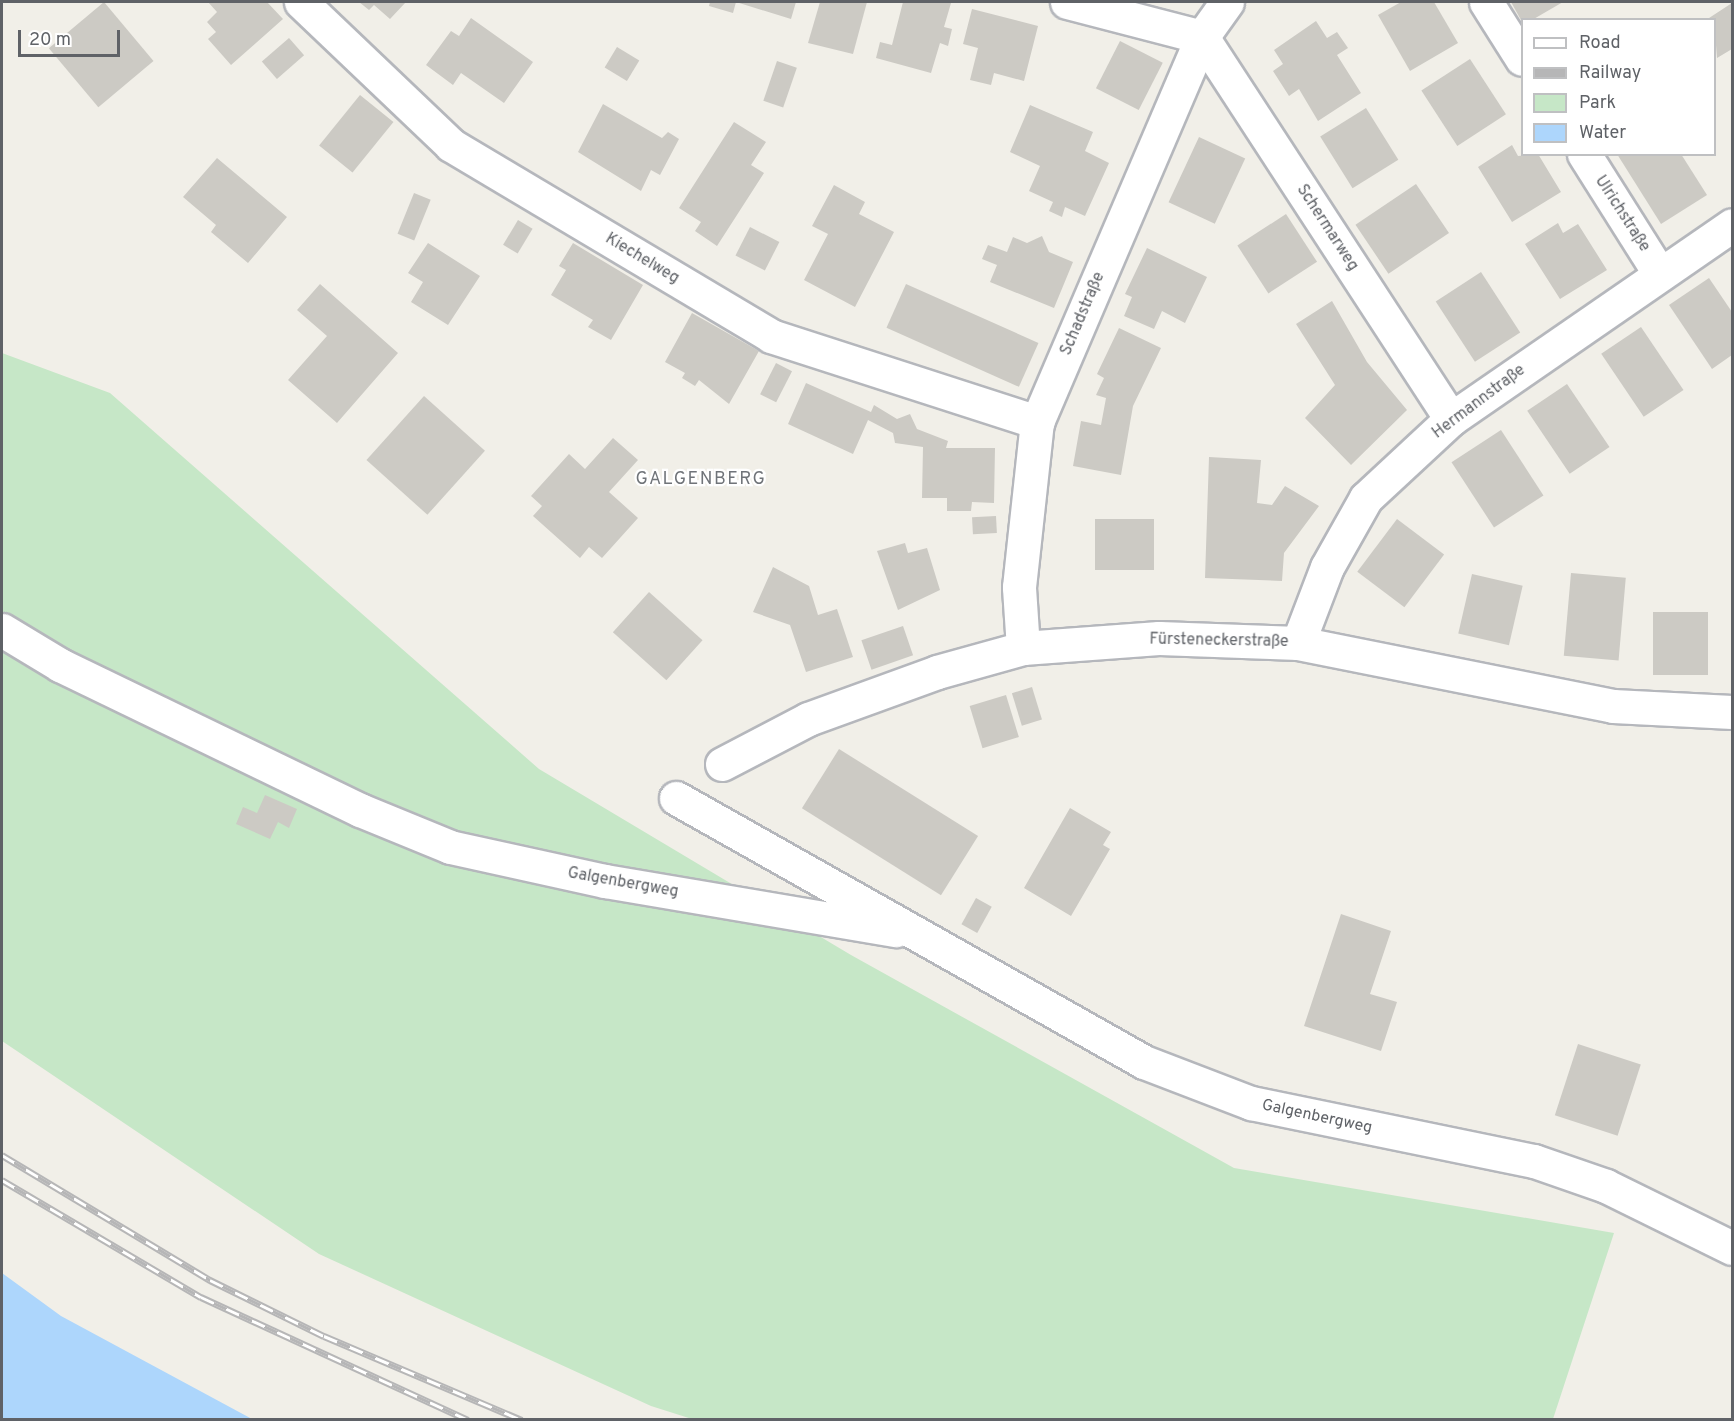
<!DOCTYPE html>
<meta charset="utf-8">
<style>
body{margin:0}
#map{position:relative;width:1734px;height:1421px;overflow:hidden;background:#f1efe8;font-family:Overpass,sans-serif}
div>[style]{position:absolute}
.green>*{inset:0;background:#c6e7c7}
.water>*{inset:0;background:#add6fc}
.building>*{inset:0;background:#cccac4;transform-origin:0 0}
.roads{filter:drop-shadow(2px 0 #b5b7bc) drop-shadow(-2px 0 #b5b7bc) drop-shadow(0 2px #b5b7bc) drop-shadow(0 -2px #b5b7bc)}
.minor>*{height:33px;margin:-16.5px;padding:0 16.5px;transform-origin:16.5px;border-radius:16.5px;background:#fff}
.rail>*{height:7px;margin-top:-3.5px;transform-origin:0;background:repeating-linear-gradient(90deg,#fff 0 14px,#b6b6b7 0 28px);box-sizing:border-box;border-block:2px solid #b6b6b7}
span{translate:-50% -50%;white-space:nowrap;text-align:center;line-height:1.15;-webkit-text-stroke:4.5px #fff;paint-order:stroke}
.street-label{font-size:16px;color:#5f6267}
.neighbourhood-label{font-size:18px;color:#707479;letter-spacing:1.5px}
.frame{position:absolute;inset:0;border:3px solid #5f6267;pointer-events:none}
.legend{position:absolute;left:1521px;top:18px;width:195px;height:138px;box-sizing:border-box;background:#fff;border:2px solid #bfc0c2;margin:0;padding:8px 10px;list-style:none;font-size:18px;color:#5f6267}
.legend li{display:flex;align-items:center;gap:12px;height:30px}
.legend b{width:30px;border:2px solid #bfc0c2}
.scale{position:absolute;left:18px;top:30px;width:102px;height:27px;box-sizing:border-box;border:3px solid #5f6267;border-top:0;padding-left:8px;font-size:18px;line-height:21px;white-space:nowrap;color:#5f6267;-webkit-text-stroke:4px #fff;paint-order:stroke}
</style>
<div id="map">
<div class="green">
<i style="clip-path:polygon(2px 353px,110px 393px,539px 769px,851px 955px,1234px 1168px,1614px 1233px,1553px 1419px,692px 1419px,651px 1406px,319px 1254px,2px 1041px)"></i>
</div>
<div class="water">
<i style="clip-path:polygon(2px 1273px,61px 1316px,252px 1419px,2px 1419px)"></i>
</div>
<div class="building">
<i style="left:104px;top:2px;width:77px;height:72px;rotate:50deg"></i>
<i style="clip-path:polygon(208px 2px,267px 2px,283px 19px,231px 65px,208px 39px,216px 32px,207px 22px,217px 12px)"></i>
<i style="clip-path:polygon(359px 2px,406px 2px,390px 19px,374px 5px,369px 10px)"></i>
<i style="clip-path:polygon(710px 2px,796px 2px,791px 19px,736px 2px,733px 13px,709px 6px)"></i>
<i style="clip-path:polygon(820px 2px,867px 2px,853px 54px,808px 43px)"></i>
<i style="clip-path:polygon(903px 2px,951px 3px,944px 27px,952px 29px,948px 46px,940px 43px,931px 73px,876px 58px,880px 42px,892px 45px)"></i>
<i style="clip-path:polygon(1401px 2px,1434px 2px,1458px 43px,1410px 71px,1378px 15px)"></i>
<i style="clip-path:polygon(1511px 2px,1563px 2px,1532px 20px,1521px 20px)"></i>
<i style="clip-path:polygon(1732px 3px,1732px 49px,1717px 58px,1714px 20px,1706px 20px)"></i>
<i style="clip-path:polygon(972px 9px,1038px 26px,1024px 81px,994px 73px,991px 85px,970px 80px,978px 48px,963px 44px)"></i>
<i style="clip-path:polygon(471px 18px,533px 62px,504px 103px,461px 73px,453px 85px,426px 65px,451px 31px,459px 36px)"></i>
<i style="clip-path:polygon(1316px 21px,1327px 38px,1337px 32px,1348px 48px,1337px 55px,1361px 93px,1318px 121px,1299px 89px,1289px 96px,1273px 71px,1283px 64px,1274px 50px)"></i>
<i style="left:289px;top:38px;width:23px;height:36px;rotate:49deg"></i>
<i style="left:1120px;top:41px;width:48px;height:53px;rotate:27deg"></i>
<i style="left:617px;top:47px;width:26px;height:24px;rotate:31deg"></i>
<i style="left:1470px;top:59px;width:66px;height:58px;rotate:57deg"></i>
<i style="left:777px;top:61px;width:21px;height:42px;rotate:19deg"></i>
<i style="left:360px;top:95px;width:43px;height:65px;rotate:39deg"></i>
<i style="clip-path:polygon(603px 104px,662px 138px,668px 132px,679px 139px,660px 175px,651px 170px,641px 191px,578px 152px)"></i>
<i style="clip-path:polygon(1030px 105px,1093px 132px,1085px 151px,1109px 163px,1085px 216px,1065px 207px,1062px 217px,1049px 211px,1053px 202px,1029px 191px,1040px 166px,1010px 152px)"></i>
<i style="left:1366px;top:108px;width:61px;height:54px;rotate:58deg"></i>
<i style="clip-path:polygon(734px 122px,766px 142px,751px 165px,764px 173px,717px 246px,695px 231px,701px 222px,679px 208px)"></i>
<i style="left:1199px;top:137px;width:51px;height:72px;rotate:25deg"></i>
<i style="clip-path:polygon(1512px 145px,1518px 156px,1538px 154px,1561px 192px,1512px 222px,1478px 167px)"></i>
<i style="clip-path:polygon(1617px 154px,1681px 154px,1707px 195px,1661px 224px)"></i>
<i style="clip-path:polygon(217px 158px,287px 217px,248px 263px,211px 232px,216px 225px,183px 197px)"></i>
<i style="left:1416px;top:184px;width:59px;height:73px;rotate:56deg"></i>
<i style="clip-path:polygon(834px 185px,865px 202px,859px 214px,894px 232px,855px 307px,804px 280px,828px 234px,812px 226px)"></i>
<i style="left:414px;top:193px;width:18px;height:44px;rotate:22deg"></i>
<i style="left:1286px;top:214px;width:57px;height:58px;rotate:57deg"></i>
<i style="left:518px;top:220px;width:17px;height:29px;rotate:31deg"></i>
<i style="clip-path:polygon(1558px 223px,1563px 233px,1578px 224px,1607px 270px,1560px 299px,1525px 244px)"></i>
<i style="left:750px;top:227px;width:33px;height:32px;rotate:27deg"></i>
<i style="clip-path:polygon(1042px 236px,1049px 252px,1073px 262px,1054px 308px,990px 282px,997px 265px,982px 259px,988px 245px,1007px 252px,1013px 237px,1027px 243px)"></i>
<i style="clip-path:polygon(428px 243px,480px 276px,448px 325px,411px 302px,423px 282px,408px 273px)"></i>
<i style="clip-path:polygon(573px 243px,643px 285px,611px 340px,588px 327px,593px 320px,551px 295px,566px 270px,559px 266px)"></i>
<i style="clip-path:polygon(1147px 248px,1207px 277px,1185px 323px,1162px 311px,1154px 329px,1124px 316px,1132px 297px,1125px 294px)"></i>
<i style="left:1481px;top:272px;width:72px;height:54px;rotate:57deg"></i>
<i style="clip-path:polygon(1709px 278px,1732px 312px,1732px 355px,1712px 369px,1669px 305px)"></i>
<i style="clip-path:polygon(320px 284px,398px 353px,337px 423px,288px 380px,327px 336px,297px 310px)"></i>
<i style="left:906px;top:284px;width:145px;height:48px;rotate:24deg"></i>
<i style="clip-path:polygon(1332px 301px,1367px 362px,1407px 410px,1351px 465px,1305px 418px,1335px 385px,1296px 324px)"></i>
<i style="clip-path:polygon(692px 313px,759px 351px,729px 404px,699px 380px,695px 386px,682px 378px,685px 373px,665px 362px)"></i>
<i style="left:1641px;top:327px;width:76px;height:48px;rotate:56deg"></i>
<i style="clip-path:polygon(1119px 328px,1161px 348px,1133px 406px,1121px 475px,1073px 466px,1081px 421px,1101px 425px,1106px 398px,1096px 395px,1104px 378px,1097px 374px)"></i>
<i style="left:776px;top:363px;width:18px;height:35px;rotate:27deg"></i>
<i style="clip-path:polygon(806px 383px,871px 412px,874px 405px,897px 419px,910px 414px,917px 429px,948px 441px,946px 448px,995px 448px,994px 503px,972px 502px,971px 511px,947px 511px,947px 498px,922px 498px,923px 447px,895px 443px,893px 433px,868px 420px,853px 454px,788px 424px)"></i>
<i style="left:1567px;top:384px;width:76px;height:48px;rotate:56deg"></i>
<i style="left:424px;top:396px;width:82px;height:86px;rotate:42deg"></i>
<i style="left:1501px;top:430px;width:78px;height:59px;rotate:57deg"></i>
<i style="clip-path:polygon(613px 438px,638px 460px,609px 492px,638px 518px,602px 558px,589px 547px,580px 558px,533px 516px,542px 506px,531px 496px,569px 454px,585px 469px)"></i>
<i style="clip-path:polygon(1209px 457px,1261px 460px,1257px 503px,1272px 505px,1285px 486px,1319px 506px,1284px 553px,1282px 581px,1205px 578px)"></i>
<i style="left:996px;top:516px;width:17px;height:24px;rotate:87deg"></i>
<i style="left:1095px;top:519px;width:59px;height:51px"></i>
<i style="left:1397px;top:519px;width:59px;height:66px;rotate:37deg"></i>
<i style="clip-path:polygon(905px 543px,908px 553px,927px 548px,940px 590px,898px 610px,877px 551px)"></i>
<i style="clip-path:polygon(773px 567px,809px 586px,818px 615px,837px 609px,853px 657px,806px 672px,790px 625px,753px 612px)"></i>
<i style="left:1571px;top:573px;width:55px;height:83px;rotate:5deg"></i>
<i style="left:1472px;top:574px;width:52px;height:61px;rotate:13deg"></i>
<i style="left:649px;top:592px;width:72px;height:54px;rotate:42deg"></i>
<i style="left:1653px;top:612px;width:55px;height:63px"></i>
<i style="left:903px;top:626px;width:31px;height:44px;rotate:71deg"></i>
<i style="left:1032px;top:687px;width:34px;height:21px;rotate:73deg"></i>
<i style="left:1006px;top:695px;width:44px;height:38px;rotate:73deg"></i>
<i style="left:839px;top:749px;width:164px;height:70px;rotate:32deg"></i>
<i style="clip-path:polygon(265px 795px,297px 809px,289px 828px,278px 822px,270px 839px,236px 824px,243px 807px,257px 813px)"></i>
<i style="clip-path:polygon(1070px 808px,1111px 832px,1103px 845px,1110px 849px,1071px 916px,1024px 888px)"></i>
<i style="left:976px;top:898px;width:18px;height:30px;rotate:29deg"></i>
<i style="clip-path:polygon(1341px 914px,1391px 931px,1370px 994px,1397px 1002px,1381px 1051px,1304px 1026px)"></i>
<i style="left:1578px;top:1044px;width:66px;height:75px;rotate:18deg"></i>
</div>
<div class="roads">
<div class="minor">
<i style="left:301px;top:2px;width:207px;rotate:43.6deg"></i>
<i style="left:451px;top:145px;width:373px;rotate:30.8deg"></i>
<i style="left:771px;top:336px;width:280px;rotate:17.9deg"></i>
<i style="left:1067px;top:2px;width:139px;rotate:14.5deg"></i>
<i style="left:1202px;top:37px;width:456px;rotate:56.9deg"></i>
<i style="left:1486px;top:2px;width:67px;rotate:57.7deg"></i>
<i style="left:1584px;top:154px;width:142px;rotate:57.7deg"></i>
<i style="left:2px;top:630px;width:68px;rotate:31.1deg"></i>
<i style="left:60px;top:665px;width:333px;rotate:25.8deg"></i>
<i style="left:360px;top:810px;width:97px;rotate:22.3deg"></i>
<i style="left:450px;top:847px;width:159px;rotate:12.4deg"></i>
<i style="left:605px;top:881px;width:295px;rotate:9.6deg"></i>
<i style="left:1298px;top:643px;width:81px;rotate:-69.1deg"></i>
<i style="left:1327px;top:567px;width:79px;rotate:-60.5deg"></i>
<i style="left:1366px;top:498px;width:116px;rotate:-42.9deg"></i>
<i style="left:1451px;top:419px;width:341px;rotate:-34.6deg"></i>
<i style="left:1023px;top:648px;width:61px;rotate:-93.8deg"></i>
<i style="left:1019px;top:587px;width:166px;rotate:-83.8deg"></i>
<i style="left:1037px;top:422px;width:419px;rotate:-66.8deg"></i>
<i style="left:1202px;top:37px;width:43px;rotate:-54.5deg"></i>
<i style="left:722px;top:764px;width:97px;rotate:-27.6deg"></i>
<i style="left:808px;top:719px;width:137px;rotate:-20deg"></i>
<i style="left:937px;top:672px;width:89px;rotate:-15.6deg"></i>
<i style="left:1023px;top:648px;width:136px;rotate:-4.2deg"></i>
<i style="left:1159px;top:638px;width:139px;rotate:2.1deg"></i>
<i style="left:1298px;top:643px;width:321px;rotate:11.3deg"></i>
<i style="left:1613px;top:706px;width:119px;rotate:2.9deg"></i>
<i style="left:676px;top:798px;width:537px;rotate:29.43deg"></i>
<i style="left:1144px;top:1062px;width:115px;rotate:21deg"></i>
<i style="left:1251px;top:1103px;width:289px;rotate:11.6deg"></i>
<i style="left:1534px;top:1161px;width:76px;rotate:19.1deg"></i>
<i style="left:1606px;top:1186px;width:140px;rotate:26.2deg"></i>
</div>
</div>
<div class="rail">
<i style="left:2px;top:1155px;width:243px;rotate:31deg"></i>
<i style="left:210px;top:1280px;width:127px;rotate:26.2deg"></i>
<i style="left:324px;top:1336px;width:215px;rotate:23deg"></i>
<i style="left:2px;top:1180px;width:231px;rotate:30.5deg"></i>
<i style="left:201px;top:1297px;width:294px;rotate:24.7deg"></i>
</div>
<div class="street-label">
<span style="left:1622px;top:214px;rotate:57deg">Ulrichstraße</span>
<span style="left:1327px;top:228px;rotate:57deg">Schermarweg</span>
<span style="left:642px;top:259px;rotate:31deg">Kiechelweg</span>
<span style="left:1083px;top:314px;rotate:-67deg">Schadstraße</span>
<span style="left:1479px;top:402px;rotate:-37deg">Hermannstraße</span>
<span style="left:1219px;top:641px;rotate:1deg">Fürsteneckerstraße</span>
<span style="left:623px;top:883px;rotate:10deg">Galgenbergweg</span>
<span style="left:1317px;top:1117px;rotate:12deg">Galgenbergweg</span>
</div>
<div class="neighbourhood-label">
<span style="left:701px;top:480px">GALGENBERG</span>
</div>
<div class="frame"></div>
<ul class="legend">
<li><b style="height:8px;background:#fff"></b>Road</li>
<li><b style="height:8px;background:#b6b6b7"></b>Railway</li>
<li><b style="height:16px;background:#c6e7c7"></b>Park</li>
<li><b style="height:16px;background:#add6fc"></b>Water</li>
</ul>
<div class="scale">20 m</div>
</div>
